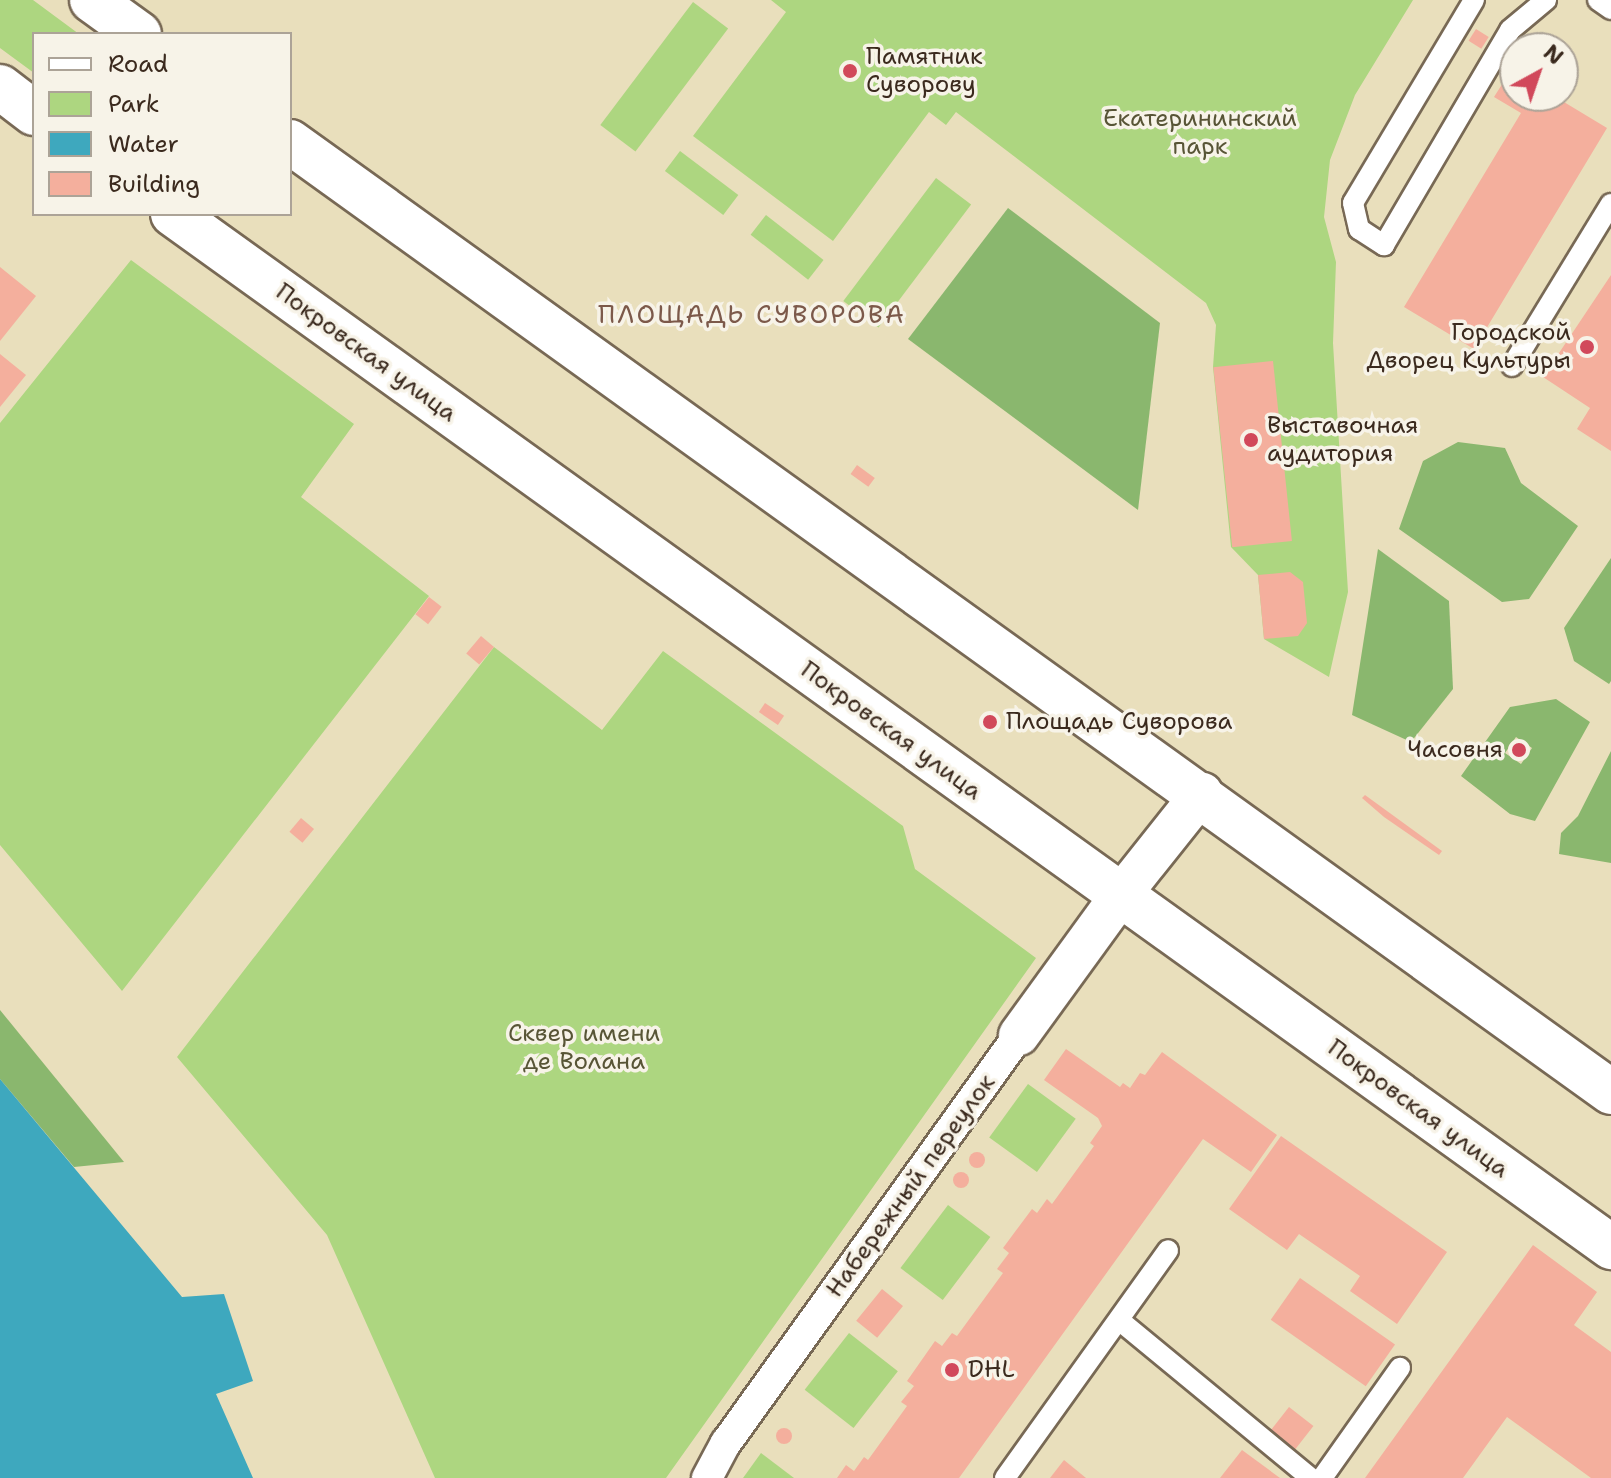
<!DOCTYPE html>
<meta charset="utf-8">
<style>
body{margin:0}
#map{position:relative;width:1611px;height:1478px;overflow:hidden;background:#e9dfbc;font-family:"Shantell Sans",sans-serif}
div>[style]{position:absolute}
.green>*{inset:0;background:#add680;transform-origin:0 0}
.forest>*{inset:0;background:#8ab76e}
.water>*{inset:0;background:#3ea8be}
.building>*{inset:0;background:#f4af9d;transform-origin:0 0}
.round{border-radius:50%}
.roads{filter:drop-shadow(2px 0 #786955) drop-shadow(-2px 0 #786955) drop-shadow(0 2px #786955) drop-shadow(0 -2px #786955)}
.service>*{height:20px;margin:-10px;padding:0 10px;transform-origin:10px;border-radius:10px;background:#fff}
.pedestrian>*{height:30px;margin:-15px;padding:0 15px;transform-origin:15px;border-radius:15px;background:#fff}
.minor>*{height:40px;margin:-20px;padding:0 20px;transform-origin:20px;border-radius:20px;background:#fff}
.secondary>*{height:44px;margin:-22px;padding:0 22px;transform-origin:22px;border-radius:22px;background:#fff}
.dots>*{width:22px;height:22px;translate:-50% -50%;box-sizing:border-box;border:4px solid #f7f3e8;border-radius:50%}
span{translate:-50% -50%;white-space:nowrap;text-align:center;line-height:1.15;-webkit-text-stroke:7px #f7f3e8;paint-order:stroke}
.poi-label{font-size:24px;color:#3b2a1e}
.left{translate:0 -50%;text-align:left}
.right{translate:-100% -50%;text-align:right}
.park-label{font-size:24px;color:#585536}
.street-label{font-size:24px;color:#3b2a1e}
.neighbourhood-label{font-size:26px;color:#7c594a;letter-spacing:2px}
.legend{position:absolute;left:32px;top:32px;width:260px;height:184px;box-sizing:border-box;background:#f7f3e8;border:2px solid #aca397;margin:0;padding:10px 14px;list-style:none;font-size:24px;color:#3b2a1e}
.legend li{display:flex;align-items:center;gap:16px;height:40px}
.legend b{width:40px;border:2px solid #aca397}
.north{position:absolute;left:1499px;top:32px;width:80px;height:80px;box-sizing:border-box;background:#f7f3e8;border:2px solid #aca397;border-radius:50%;rotate:40deg;font-size:22px;font-weight:700;line-height:32px;text-align:center;color:#3b2a1e}
.north::after{content:'';display:block;margin:auto;width:28px;height:36px;background:#d1495b;clip-path:polygon(50% 0,100% 100%,50% 72%,0 100%)}
</style>
<div id="map">
<div class="green">
<i style="clip-path:polygon(0 0,33px 0,79px 34px,34px 34px,34px 73px,0 48px)"></i>
<i style="clip-path:polygon(771px 0,1413px 0,1355px 95px,1330px 160px,1324px 217px,1336px 262px,1333px 343px,1348px 592px,1329px 677px,1264px 639px,1258px 575px,1231px 547px,1213px 367px,1216px 325px,1206px 303px,956px 112px,946px 125px,929px 112px,833px 241px,693px 136px,786px 12px)"></i>
<i style="left:693px;top:2px;width:44px;height:154px;rotate:37deg"></i>
<i style="left:680px;top:151px;width:73px;height:25px;rotate:37deg"></i>
<i style="left:936px;top:178px;width:44px;height:154px;rotate:37deg"></i>
<i style="left:766px;top:215px;width:73px;height:25px;rotate:38deg"></i>
<i style="clip-path:polygon(131px 260px,354px 424px,301px 497px,429px 596px,122px 991px,0 845px,0 423px)"></i>
<i style="clip-path:polygon(494px 647px,602px 730px,663px 651px,903px 826px,915px 869px,1036px 958px,666px 1478px,435px 1478px,327px 1235px,177px 1057px)"></i>
<i style="left:1028px;top:1084px;width:59px;height:66px;rotate:36deg"></i>
<i style="left:948px;top:1205px;width:53px;height:79px;rotate:37deg"></i>
<i style="left:849px;top:1333px;width:62px;height:72px;rotate:38deg"></i>
<i style="clip-path:polygon(761px 1453px,794px 1478px,743px 1478px)"></i>
</div>
<div class="forest">
<i style="clip-path:polygon(1008px 208px,1160px 323px,1138px 510px,908px 339px)"></i>
<i style="clip-path:polygon(1458px 442px,1505px 448px,1521px 483px,1578px 526px,1529px 599px,1502px 602px,1399px 529px,1423px 461px)"></i>
<i style="clip-path:polygon(1378px 549px,1449px 601px,1453px 689px,1411px 742px,1352px 715px)"></i>
<i style="clip-path:polygon(1611px 558px,1611px 681px,1609px 684px,1574px 661px,1564px 628px)"></i>
<i style="clip-path:polygon(evenodd,1556px 699px,1590px 722px,1535px 821px,1510px 814px,1461px 776px,1510px 707px,1556px 699px,1516px 737px,1532px 748px,1521px 764px,1505px 753px,1516px 737px)"></i>
<i style="clip-path:polygon(1611px 751px,1611px 863px,1559px 854px,1561px 833px,1578px 816px)"></i>
<i style="clip-path:polygon(0 1010px,124px 1162px,74px 1167px,0 1079px)"></i>
</div>
<div class="water">
<i style="clip-path:polygon(0 1079px,182px 1297px,224px 1294px,253px 1381px,216px 1394px,253px 1478px,0 1478px)"></i>
</div>
<div class="building">
<i style="left:1476px;top:29px;width:15px;height:14px;rotate:32deg"></i>
<i style="clip-path:polygon(1511px 70px,1515px 96px,1554px 96px,1607px 128px,1474px 349px,1404px 307px,1521px 113px,1494px 97px)"></i>
<i style="clip-path:polygon(0 267px,36px 296px,0 341px)"></i>
<i style="clip-path:polygon(1611px 275px,1611px 451px,1577px 429px,1590px 408px,1543px 377px)"></i>
<i style="clip-path:polygon(0 354px,26px 375px,0 407px)"></i>
<i style="left:1273px;top:361px;width:181px;height:60px;rotate:84deg"></i>
<i style="left:857px;top:465px;width:22px;height:11px;rotate:36deg"></i>
<i style="clip-path:polygon(1290px 572px,1303px 582px,1307px 623px,1298px 636px,1264px 639px,1258px 575px)"></i>
<i style="left:429px;top:597px;width:16px;height:22px;rotate:38deg"></i>
<i style="left:481px;top:636px;width:17px;height:23px;rotate:40deg"></i>
<i style="left:765px;top:703px;width:23px;height:11px;rotate:34deg"></i>
<i class="round" style="left:1508px;top:740px;width:20px;height:20px"></i>
<i style="clip-path:polygon(1365px 795px,1442px 851px,1439px 855px,1384px 817px,1362px 798px)"></i>
<i style="left:301px;top:818px;width:17px;height:18px;rotate:40deg"></i>
<i style="clip-path:polygon(1066px 1049px,1120px 1087px,1123px 1083px,1130px 1088px,1140px 1073px,1145px 1075px,1162px 1052px,1277px 1135px,1251px 1172px,1203px 1139px,959px 1478px,837px 1478px,846px 1465px,854px 1471px,864px 1457px,868px 1460px,907px 1406px,901px 1402px,914px 1386px,907px 1381px,935px 1341px,942px 1346px,952px 1333px,957px 1336px,1003px 1273px,997px 1269px,1009px 1253px,1003px 1248px,1032px 1209px,1037px 1213px,1047px 1199px,1052px 1204px,1094px 1146px,1090px 1143px,1102px 1126px,1098px 1118px,1044px 1080px)"></i>
<i style="clip-path:polygon(1281px 1136px,1447px 1252px,1397px 1324px,1350px 1291px,1360px 1276px,1299px 1234px,1287px 1250px,1229px 1209px)"></i>
<i class="round" style="left:969px;top:1152px;width:16px;height:16px"></i>
<i class="round" style="left:953px;top:1172px;width:16px;height:16px"></i>
<i style="clip-path:polygon(1533px 1245px,1597px 1292px,1574px 1325px,1611px 1352px,1611px 1478px,1591px 1478px,1507px 1417px,1463px 1478px,1365px 1478px)"></i>
<i style="left:1300px;top:1278px;width:116px;height:51px;rotate:35deg"></i>
<i style="left:882px;top:1289px;width:27px;height:41px;rotate:39deg"></i>
<i style="left:1289px;top:1407px;width:31px;height:33px;rotate:38deg"></i>
<i class="round" style="left:776px;top:1428px;width:16px;height:16px"></i>
<i style="clip-path:polygon(1242px 1450px,1280px 1478px,1220px 1478px)"></i>
<i style="clip-path:polygon(1064px 1460px,1086px 1478px,1050px 1478px)"></i>
</div>
<div class="roads">
<div class="service">
<i style="left:1474px;top:0;width:236px;rotate:120.8deg"></i>
<i style="left:1353px;top:203px;width:27px;rotate:77deg"></i>
<i style="left:1359px;top:229px;width:30px;rotate:33deg"></i>
<i style="left:1384px;top:245px;width:249px;rotate:-59.6deg"></i>
<i style="left:1510px;top:30px;width:47px;rotate:-39.8deg"></i>
<i style="left:1598px;top:0;width:16px;rotate:35deg"></i>
<i style="left:1512px;top:366px;width:190px;rotate:-58.6deg"></i>
<i style="left:1119px;top:1320px;width:249px;rotate:39.5deg"></i>
<i style="left:1005px;top:1478px;width:280px;rotate:-54.4deg"></i>
<i style="left:1322px;top:1478px;width:135px;rotate:-54.7deg"></i>
</div>
<div class="pedestrian">
<i style="left:707px;top:1478px;width:40px;rotate:-62deg"></i>
<i style="left:726px;top:1443px;width:502px;rotate:-54.32deg"></i>
</div>
<div class="minor">
<i style="left:1019px;top:1035px;width:172px;rotate:-54deg"></i>
<i style="left:1120px;top:896px;width:132px;rotate:-51.5deg"></i>
</div>
<div class="secondary">
<i style="left:92px;top:0;width:58px;rotate:35.9deg"></i>
<i style="left:0;top:87px;width:43px;rotate:37.4deg"></i>
<i style="left:290px;top:142px;width:1627px;rotate:35.72deg"></i>
<i style="left:173px;top:214px;width:1771px;rotate:35.69deg"></i>
</div>
</div>
<div class="dots">
<i style="left:850px;top:71px;background:#d1495b"></i>
<i style="left:1587px;top:347px;background:#d1495b"></i>
<i style="left:1251px;top:440px;background:#d1495b"></i>
<i style="left:990px;top:722px;background:#d1495b"></i>
<i style="left:1519px;top:750px;background:#d1495b"></i>
<i style="left:952px;top:1370px;background:#d1495b"></i>
</div>
<div class="poi-label">
<span class="left" style="left:866px;top:71px">Памятник<br>Суворову</span>
<span class="right" style="left:1571px;top:347px">Городской<br>Дворец Культуры</span>
<span class="left" style="left:1267px;top:440px">Выставочная<br>аудитория</span>
<span class="left" style="left:1006px;top:722px">Площадь Суворова</span>
<span class="right" style="left:1503px;top:750px">Часовня</span>
<span class="left" style="left:968px;top:1370px">DHL</span>
</div>
<div class="park-label">
<span style="left:1200px;top:133px">Екатерининский<br>парк</span>
<span style="left:584px;top:1048px">Сквер имени<br>де Волана</span>
</div>
<div class="street-label">
<span style="left:366px;top:353px;rotate:36deg">Покровская улица</span>
<span style="left:891px;top:731px;rotate:36deg">Покровская улица</span>
<span style="left:1418px;top:1109px;rotate:36deg">Покровская улица</span>
<span style="left:911px;top:1186px;rotate:-54deg">Набережный переулок</span>
</div>
<div class="neighbourhood-label">
<span style="left:752px;top:314px">ПЛОЩАДЬ СУВОРОВА</span>
</div>
<ul class="legend">
<li><b style="height:10px;background:#fff"></b>Road</li>
<li><b style="height:22px;background:#add680"></b>Park</li>
<li><b style="height:22px;background:#3ea8be"></b>Water</li>
<li><b style="height:22px;background:#f4af9d"></b>Building</li>
</ul>
<div class="north">N</div>
</div>
